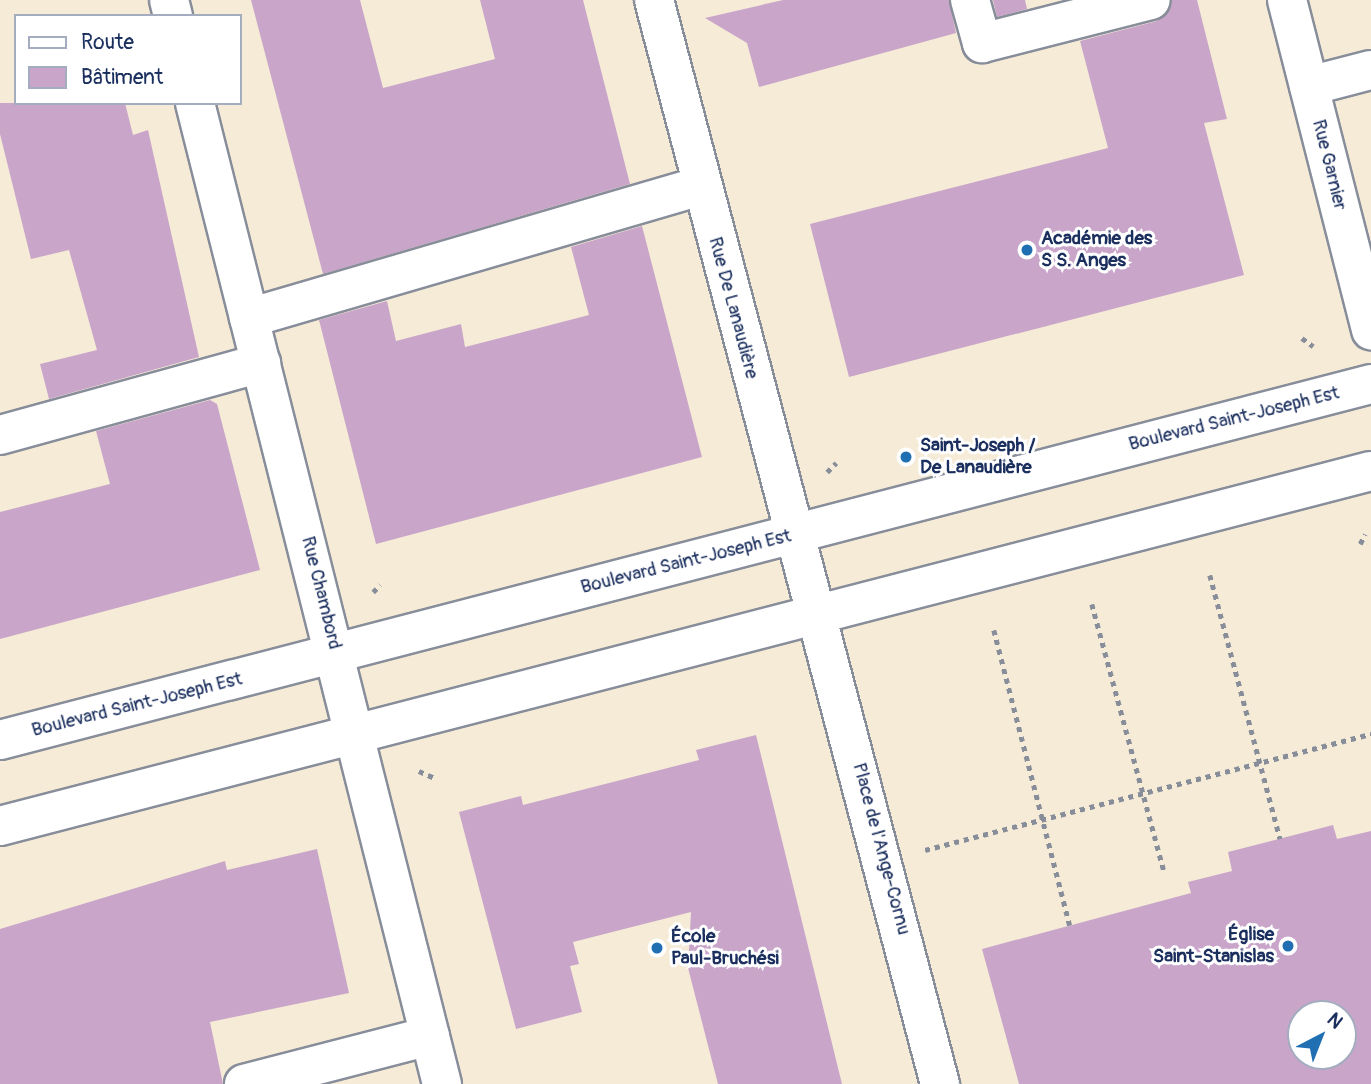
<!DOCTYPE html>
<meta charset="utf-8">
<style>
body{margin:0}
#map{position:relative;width:1371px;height:1084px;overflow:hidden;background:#f5ebd7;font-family:Pangolin,sans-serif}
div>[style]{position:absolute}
.building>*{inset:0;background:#c9a6c9}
.path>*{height:4.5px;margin-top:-2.25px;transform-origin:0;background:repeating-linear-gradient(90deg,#888d9a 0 5px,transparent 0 10px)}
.roads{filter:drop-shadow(2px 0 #888d9a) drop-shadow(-2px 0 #888d9a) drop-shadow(0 2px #888d9a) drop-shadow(0 -2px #888d9a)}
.minor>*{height:38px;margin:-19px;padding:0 19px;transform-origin:19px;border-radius:19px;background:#fff}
.major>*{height:38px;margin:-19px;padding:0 19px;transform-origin:19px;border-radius:19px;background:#fff}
.dots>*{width:19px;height:19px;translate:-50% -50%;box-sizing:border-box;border:4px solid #fff;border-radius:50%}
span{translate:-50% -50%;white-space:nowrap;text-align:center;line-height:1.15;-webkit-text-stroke:6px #fff;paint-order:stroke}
.street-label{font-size:19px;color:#1b2f5e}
.poi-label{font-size:19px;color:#1b2f5e;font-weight:700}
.left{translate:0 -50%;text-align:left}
.right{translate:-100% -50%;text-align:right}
.legend{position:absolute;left:14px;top:14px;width:228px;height:91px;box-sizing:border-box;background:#fff;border:2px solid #a4acbf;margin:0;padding:9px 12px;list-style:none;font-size:21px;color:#1b2f5e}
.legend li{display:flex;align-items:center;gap:14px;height:35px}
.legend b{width:35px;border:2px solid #a4acbf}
.north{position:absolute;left:1287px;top:1000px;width:70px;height:70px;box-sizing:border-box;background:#fff;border:2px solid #a4acbf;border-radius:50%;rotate:42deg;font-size:19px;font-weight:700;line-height:28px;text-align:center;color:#1b2f5e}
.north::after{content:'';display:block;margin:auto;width:24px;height:32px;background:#1f6fb2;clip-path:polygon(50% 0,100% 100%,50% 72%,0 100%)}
</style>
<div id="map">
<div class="building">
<i style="clip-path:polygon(251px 0,360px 0,383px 88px,495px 59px,480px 0,583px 0,630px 184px,323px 274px)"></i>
<i style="clip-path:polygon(783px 0,949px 0,956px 33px,759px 87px,747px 43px,705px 18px)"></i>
<i style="clip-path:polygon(993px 0,1025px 0,1027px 9px,997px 17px)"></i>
<i style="clip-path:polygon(1172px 0,1197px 0,1227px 119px,1204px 123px,1244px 275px,849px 377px,810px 224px,1108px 148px,1080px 41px,1157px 21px)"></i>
<i style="clip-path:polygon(0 103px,125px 103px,133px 135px,148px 130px,199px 357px,49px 399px,40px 364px,97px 350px,69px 250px,31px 259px,0 134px)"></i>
<i style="clip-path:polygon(642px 226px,702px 457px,376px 544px,319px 320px,387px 301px,396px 341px,461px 324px,465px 347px,589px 315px,571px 247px)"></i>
<i style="clip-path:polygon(210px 400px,217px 404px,260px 570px,0 639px,0 512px,110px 484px,96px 431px)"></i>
<i style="clip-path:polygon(756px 735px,842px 1084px,718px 1084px,688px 968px,691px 912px,573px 942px,579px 964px,570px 966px,582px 1012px,516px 1029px,459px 812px,521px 796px,523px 805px,699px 760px,696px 750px)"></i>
<i style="clip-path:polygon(evenodd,1333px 825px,1337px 839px,1371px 831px,1371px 1084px,1019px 1084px,982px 949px,1191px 893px,1188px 882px,1232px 871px,1228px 852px,1333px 825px,1301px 1014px,1343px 1014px,1343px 1056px,1301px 1056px,1301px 1014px)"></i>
<i style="clip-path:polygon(317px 849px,349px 993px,210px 1022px,223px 1084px,0 1084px,0 929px,225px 861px,227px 870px)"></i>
</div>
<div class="path">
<i style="left:1302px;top:338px;width:14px;rotate:36deg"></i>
<i style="left:827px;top:472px;width:13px;rotate:-45deg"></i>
<i style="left:1360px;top:544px;width:11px;rotate:-63deg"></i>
<i style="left:1210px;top:575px;width:273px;rotate:75.1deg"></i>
<i style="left:373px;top:592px;width:10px;rotate:-45deg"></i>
<i style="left:1092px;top:604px;width:276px;rotate:74.9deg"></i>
<i style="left:994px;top:630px;width:305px;rotate:75.6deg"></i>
<i style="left:419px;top:771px;width:17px;rotate:24deg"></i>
<i style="left:925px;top:850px;width:461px;rotate:-14.6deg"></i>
</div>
<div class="roads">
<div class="minor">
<i style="left:169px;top:0;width:16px;rotate:76deg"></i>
<i style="left:654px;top:0;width:1121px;rotate:75.22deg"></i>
<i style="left:970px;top:0;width:45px;rotate:74.4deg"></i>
<i style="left:982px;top:43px;width:174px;rotate:-14.3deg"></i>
<i style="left:1287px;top:0;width:341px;rotate:75.7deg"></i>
<i style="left:1309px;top:86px;width:64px;rotate:-14.5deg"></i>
<i style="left:195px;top:103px;width:1012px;rotate:75.87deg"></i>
<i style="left:249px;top:318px;width:471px;rotate:-16.3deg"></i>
<i style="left:0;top:435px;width:271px;rotate:-15.4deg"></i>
<i style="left:244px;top:1084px;width:192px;rotate:-14.5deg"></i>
</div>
<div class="major">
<i style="left:0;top:740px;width:1416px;rotate:-14.56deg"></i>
<i style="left:0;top:826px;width:1416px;rotate:-14.52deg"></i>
</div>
</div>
<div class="dots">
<i style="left:1027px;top:250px;background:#1f6fb2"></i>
<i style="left:906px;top:457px;background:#1f6fb2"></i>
<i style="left:1288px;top:946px;background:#1f6fb2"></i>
<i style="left:657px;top:948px;background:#1f6fb2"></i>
</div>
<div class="street-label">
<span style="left:1329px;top:165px;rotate:76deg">Rue Garnier</span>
<span style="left:733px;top:308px;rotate:75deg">Rue De Lanaudière</span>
<span style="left:1234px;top:419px;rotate:-14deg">Boulevard Saint-Joseph Est</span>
<span style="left:686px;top:562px;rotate:-14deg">Boulevard Saint-Joseph Est</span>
<span style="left:321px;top:593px;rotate:76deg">Rue Chambord</span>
<span style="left:137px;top:705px;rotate:-14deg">Boulevard Saint-Joseph Est</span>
<span style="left:881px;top:849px;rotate:75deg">Place de l'Ange-Cornu</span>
</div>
<div class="poi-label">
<span class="left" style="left:1041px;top:250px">Académie des<br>S S. Anges</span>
<span class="left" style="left:920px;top:457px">Saint-Joseph /<br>De Lanaudière</span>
<span class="right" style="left:1274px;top:946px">Église<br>Saint-Stanislas</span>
<span class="left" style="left:671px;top:948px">École<br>Paul-Bruchési</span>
</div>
<ul class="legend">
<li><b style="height:9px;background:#fff"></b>Route</li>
<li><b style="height:19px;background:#c9a6c9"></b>Bâtiment</li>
</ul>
<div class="north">N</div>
</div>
